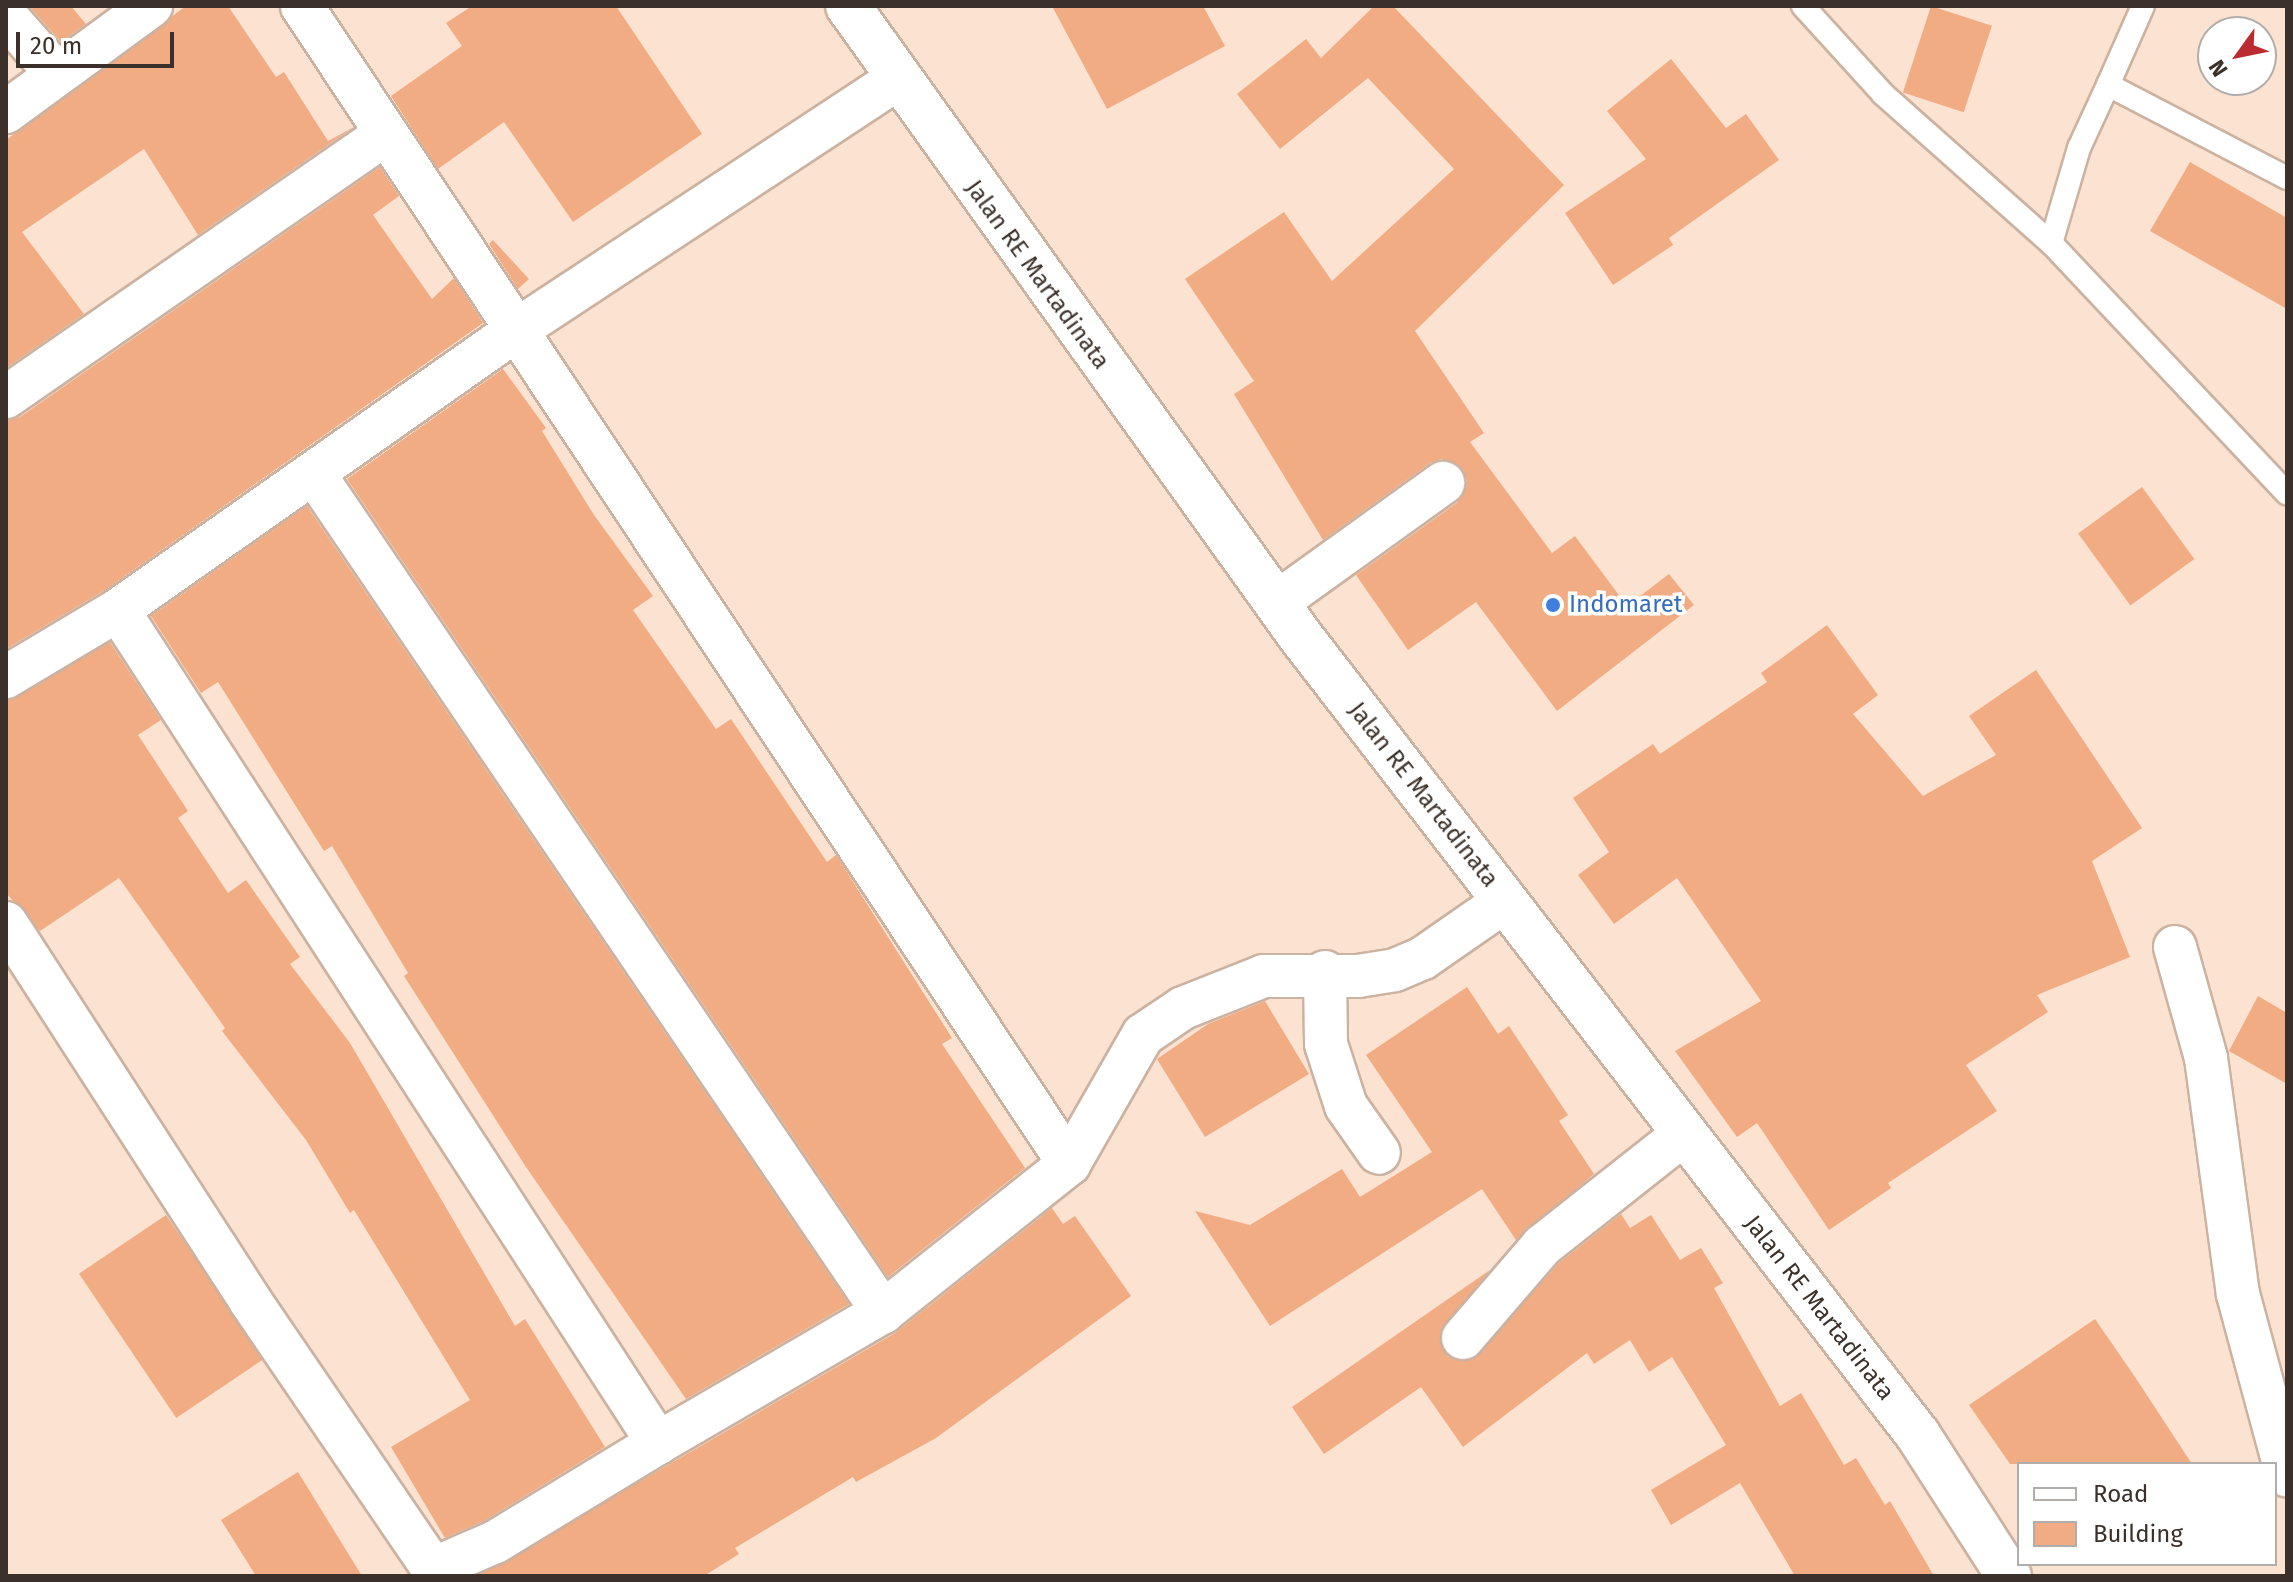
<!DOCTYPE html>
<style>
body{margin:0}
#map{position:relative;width:2293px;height:1582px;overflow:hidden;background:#fce2d0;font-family:"Fira Sans",sans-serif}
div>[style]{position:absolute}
.building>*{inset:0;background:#f2ac84;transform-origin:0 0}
.roads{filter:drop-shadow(2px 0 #cbb2a1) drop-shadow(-2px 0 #cbb2a1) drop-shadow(0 2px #cbb2a1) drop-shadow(0 -2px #cbb2a1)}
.lane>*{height:22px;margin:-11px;padding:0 11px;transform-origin:11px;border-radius:11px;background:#fff}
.street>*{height:42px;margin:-21px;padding:0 21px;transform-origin:21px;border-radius:21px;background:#fff}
.highway>*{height:44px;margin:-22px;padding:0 22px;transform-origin:22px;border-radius:22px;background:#fff}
.dots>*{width:22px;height:22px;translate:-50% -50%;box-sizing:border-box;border:4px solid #fff;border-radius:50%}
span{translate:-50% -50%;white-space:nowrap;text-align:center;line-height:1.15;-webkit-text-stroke:7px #fff;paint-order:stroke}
.street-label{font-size:24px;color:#3b312a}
.shop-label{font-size:24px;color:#366cbe}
.left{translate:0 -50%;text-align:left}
.frame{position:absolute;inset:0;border:8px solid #3b312a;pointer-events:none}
.legend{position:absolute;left:2017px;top:1462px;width:260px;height:104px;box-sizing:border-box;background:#fff;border:2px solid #b1adaa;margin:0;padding:10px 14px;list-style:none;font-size:24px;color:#3b312a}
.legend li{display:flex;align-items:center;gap:16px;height:40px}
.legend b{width:40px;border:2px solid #b1adaa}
.north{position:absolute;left:2197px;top:16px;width:80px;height:80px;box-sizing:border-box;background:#fff;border:2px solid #b1adaa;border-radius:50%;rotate:237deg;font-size:22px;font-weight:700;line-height:32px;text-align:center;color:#3b312a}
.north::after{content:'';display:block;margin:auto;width:28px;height:36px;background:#bb2b30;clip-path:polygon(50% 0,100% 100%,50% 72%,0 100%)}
.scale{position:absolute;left:16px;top:32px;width:158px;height:36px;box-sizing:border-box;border:4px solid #3b312a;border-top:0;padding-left:10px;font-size:24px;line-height:28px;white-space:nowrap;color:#3b312a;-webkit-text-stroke:6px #fff;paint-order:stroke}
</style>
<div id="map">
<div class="building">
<i style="clip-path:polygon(29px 6px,71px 6px,86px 24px,61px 42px)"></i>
<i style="clip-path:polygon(186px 6px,228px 6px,276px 77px,284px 72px,328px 141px,354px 127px,198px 235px,144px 149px,22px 232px,84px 314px,6px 368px,6px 140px)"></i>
<i style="clip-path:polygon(472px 6px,616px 6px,702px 134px,573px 222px,504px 122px,438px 169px,391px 96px,462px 46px,446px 23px)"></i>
<i style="clip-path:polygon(1052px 6px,1203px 6px,1225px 46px,1107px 109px)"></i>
<i style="clip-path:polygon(1374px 6px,1393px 6px,1564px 185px,1415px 331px,1484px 433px,1470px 442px,1552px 553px,1575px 536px,1627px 606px,1669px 574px,1694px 605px,1557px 711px,1476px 602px,1408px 650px,1356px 575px,1458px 502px,1467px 481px,1462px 468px,1441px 459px,1430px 463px,1323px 540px,1234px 394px,1254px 381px,1185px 279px,1284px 212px,1332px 281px,1454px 169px,1368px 78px,1280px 149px,1237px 94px,1306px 39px,1321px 58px)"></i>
<i style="left:1931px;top:6px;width:64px;height:91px;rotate:18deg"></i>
<i style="clip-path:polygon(1671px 59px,1726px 128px,1746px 114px,1779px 160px,1669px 238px,1673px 245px,1613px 285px,1565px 213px,1646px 159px,1607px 111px)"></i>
<i style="clip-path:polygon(2190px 162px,2287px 218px,2287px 309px,2150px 231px)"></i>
<i style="clip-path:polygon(380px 167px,399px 196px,373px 215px,432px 299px,454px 278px,483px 323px,105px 590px,6px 649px,6px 421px,20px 417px)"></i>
<i style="clip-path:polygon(493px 240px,529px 279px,518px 289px,489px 244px)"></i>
<i style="clip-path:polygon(503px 369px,546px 428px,542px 431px,594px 515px,653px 596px,633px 610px,716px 729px,731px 719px,827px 862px,836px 855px,952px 1038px,942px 1044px,1025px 1168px,888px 1277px,347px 479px)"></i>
<i style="left:2142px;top:487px;width:89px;height:79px;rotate:54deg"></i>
<i style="clip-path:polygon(307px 506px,849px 1304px,686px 1399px,526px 1167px,404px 976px,408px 973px,332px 846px,324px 851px,218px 682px,201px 693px,151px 616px)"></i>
<i style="clip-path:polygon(1827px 625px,1878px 695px,1853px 714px,1923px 796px,1996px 755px,1969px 716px,2036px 670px,2142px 828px,2092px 861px,2130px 957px,2037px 995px,2048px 1012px,1966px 1065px,1997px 1111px,1888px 1183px,1891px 1188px,1829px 1230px,1757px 1123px,1737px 1137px,1675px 1051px,1761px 1001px,1677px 878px,1614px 924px,1578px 875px,1609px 852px,1573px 798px,1653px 744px,1660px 754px,1767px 682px,1761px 673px)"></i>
<i style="clip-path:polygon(110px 642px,161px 720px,138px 735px,188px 811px,178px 818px,228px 893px,246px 880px,300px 957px,290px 964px,350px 1043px,515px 1326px,525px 1319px,605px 1447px,484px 1521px,445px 1538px,391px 1447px,470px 1400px,354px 1210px,350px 1213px,306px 1140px,222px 1031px,225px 1028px,119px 878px,40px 931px,6px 893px,6px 701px)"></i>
<i style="clip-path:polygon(1467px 987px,1498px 1034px,1509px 1026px,1568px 1115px,1559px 1121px,1594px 1174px,1516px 1240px,1482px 1189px,1270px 1326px,1195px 1211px,1250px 1225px,1342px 1169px,1360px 1197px,1432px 1152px,1366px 1055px)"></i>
<i style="clip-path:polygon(2258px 996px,2287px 1013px,2287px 1084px,2229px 1051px)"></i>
<i style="clip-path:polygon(1265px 1001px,1309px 1074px,1205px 1137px,1157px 1059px,1208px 1024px)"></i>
<i style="clip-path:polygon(1052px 1208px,1063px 1224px,1075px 1216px,1131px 1296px,936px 1438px,856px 1482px,853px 1477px,735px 1548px,739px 1554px,704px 1576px,477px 1576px,895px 1333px)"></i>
<i style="clip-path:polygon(1621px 1214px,1630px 1228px,1651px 1215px,1680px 1260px,1701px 1248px,1723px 1283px,1714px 1288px,1780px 1406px,1801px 1393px,1844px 1465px,1856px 1458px,1885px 1505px,1890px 1501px,1934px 1576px,1795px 1576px,1740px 1483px,1671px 1525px,1651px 1490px,1726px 1445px,1672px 1357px,1649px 1372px,1630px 1340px,1594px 1364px,1587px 1353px,1463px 1447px,1421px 1387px,1324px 1454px,1292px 1407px,1490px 1270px,1440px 1333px,1448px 1357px,1472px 1360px,1559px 1263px)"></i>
<i style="left:166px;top:1215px;width:174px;height:105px;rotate:56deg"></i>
<i style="clip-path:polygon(2095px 1319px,2135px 1377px,2192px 1464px,2010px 1464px,1969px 1405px)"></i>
<i style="clip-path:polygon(298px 1472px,362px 1576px,256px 1576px,221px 1520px)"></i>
</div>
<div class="roads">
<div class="lane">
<i style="left:1803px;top:6px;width:119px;rotate:47.7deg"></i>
<i style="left:1883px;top:94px;width:225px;rotate:41.6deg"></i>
<i style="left:2108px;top:85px;width:86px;rotate:-66.1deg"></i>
<i style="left:2287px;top:178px;width:202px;rotate:-152.5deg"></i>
<i style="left:2108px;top:85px;width:69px;rotate:114.7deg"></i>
<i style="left:2079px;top:148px;width:99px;rotate:106.4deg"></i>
<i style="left:2051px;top:243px;width:344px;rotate:46.7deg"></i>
</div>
<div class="street">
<i style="left:302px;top:6px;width:1389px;rotate:56.48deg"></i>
<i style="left:1069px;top:1164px;width:238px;rotate:141.5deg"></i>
<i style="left:883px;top:1312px;width:260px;rotate:149.8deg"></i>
<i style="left:6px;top:16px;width:77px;rotate:48.7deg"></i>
<i style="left:6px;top:112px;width:180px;rotate:-36.2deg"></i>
<i style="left:6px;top:397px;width:459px;rotate:-34.7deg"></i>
<i style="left:315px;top:475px;width:1012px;rotate:55.84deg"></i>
<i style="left:1276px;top:603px;width:206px;rotate:-35.7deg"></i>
<i style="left:118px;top:610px;width:993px;rotate:57.05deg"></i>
<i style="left:658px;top:1443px;width:191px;rotate:148.7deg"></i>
<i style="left:495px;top:1542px;width:68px;rotate:156.5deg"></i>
<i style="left:433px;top:1569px;width:8px;rotate:67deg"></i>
<i style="left:6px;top:677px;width:131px;rotate:-30.9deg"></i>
<i style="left:118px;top:610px;width:485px;rotate:-35.1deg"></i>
<i style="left:515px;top:331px;width:456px;rotate:-33.4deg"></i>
<i style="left:6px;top:923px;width:451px;rotate:57.1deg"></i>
<i style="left:251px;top:1302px;width:323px;rotate:55.7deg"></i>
<i style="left:2175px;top:947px;width:115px;rotate:74.4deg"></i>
<i style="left:2206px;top:1058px;width:238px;rotate:82.3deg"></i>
<i style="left:2238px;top:1294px;width:188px;rotate:74.9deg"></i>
<i style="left:1325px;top:972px;width:72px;rotate:89.2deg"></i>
<i style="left:1326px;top:1044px;width:65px;rotate:72.1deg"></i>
<i style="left:1346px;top:1106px;width:57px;rotate:54.9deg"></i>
<i style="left:1069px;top:1164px;width:149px;rotate:-60.2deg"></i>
<i style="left:1143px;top:1035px;width:48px;rotate:-34deg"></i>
<i style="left:1183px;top:1008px;width:87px;rotate:-21.6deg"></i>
<i style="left:1264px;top:976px;width:94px"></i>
<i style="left:1358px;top:976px;width:37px;rotate:-9deg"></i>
<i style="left:1395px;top:970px;width:30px;rotate:-23deg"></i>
<i style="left:1423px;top:958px;width:100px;rotate:-34.8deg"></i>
<i style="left:1463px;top:1338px;width:121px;rotate:-49.3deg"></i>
<i style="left:1542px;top:1246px;width:181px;rotate:-38.3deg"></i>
</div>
<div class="highway">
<i style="left:848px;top:6px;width:777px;rotate:54.33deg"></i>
<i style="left:1301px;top:637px;width:1009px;rotate:52.29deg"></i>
<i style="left:1918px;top:1435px;width:168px;rotate:57.2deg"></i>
</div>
</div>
<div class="dots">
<i style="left:1553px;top:605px;background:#3f7fe0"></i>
</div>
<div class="street-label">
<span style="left:1037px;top:275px;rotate:54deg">Jalan RE Martadinata</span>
<span style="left:1423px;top:795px;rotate:52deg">Jalan RE Martadinata</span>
<span style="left:1819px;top:1308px;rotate:52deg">Jalan RE Martadinata</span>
</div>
<div class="shop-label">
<span class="left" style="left:1569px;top:605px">Indomaret</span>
</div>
<div class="frame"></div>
<ul class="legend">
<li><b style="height:10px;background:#fff"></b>Road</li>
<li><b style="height:22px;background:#f2ac84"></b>Building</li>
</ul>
<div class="north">N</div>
<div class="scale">20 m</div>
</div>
